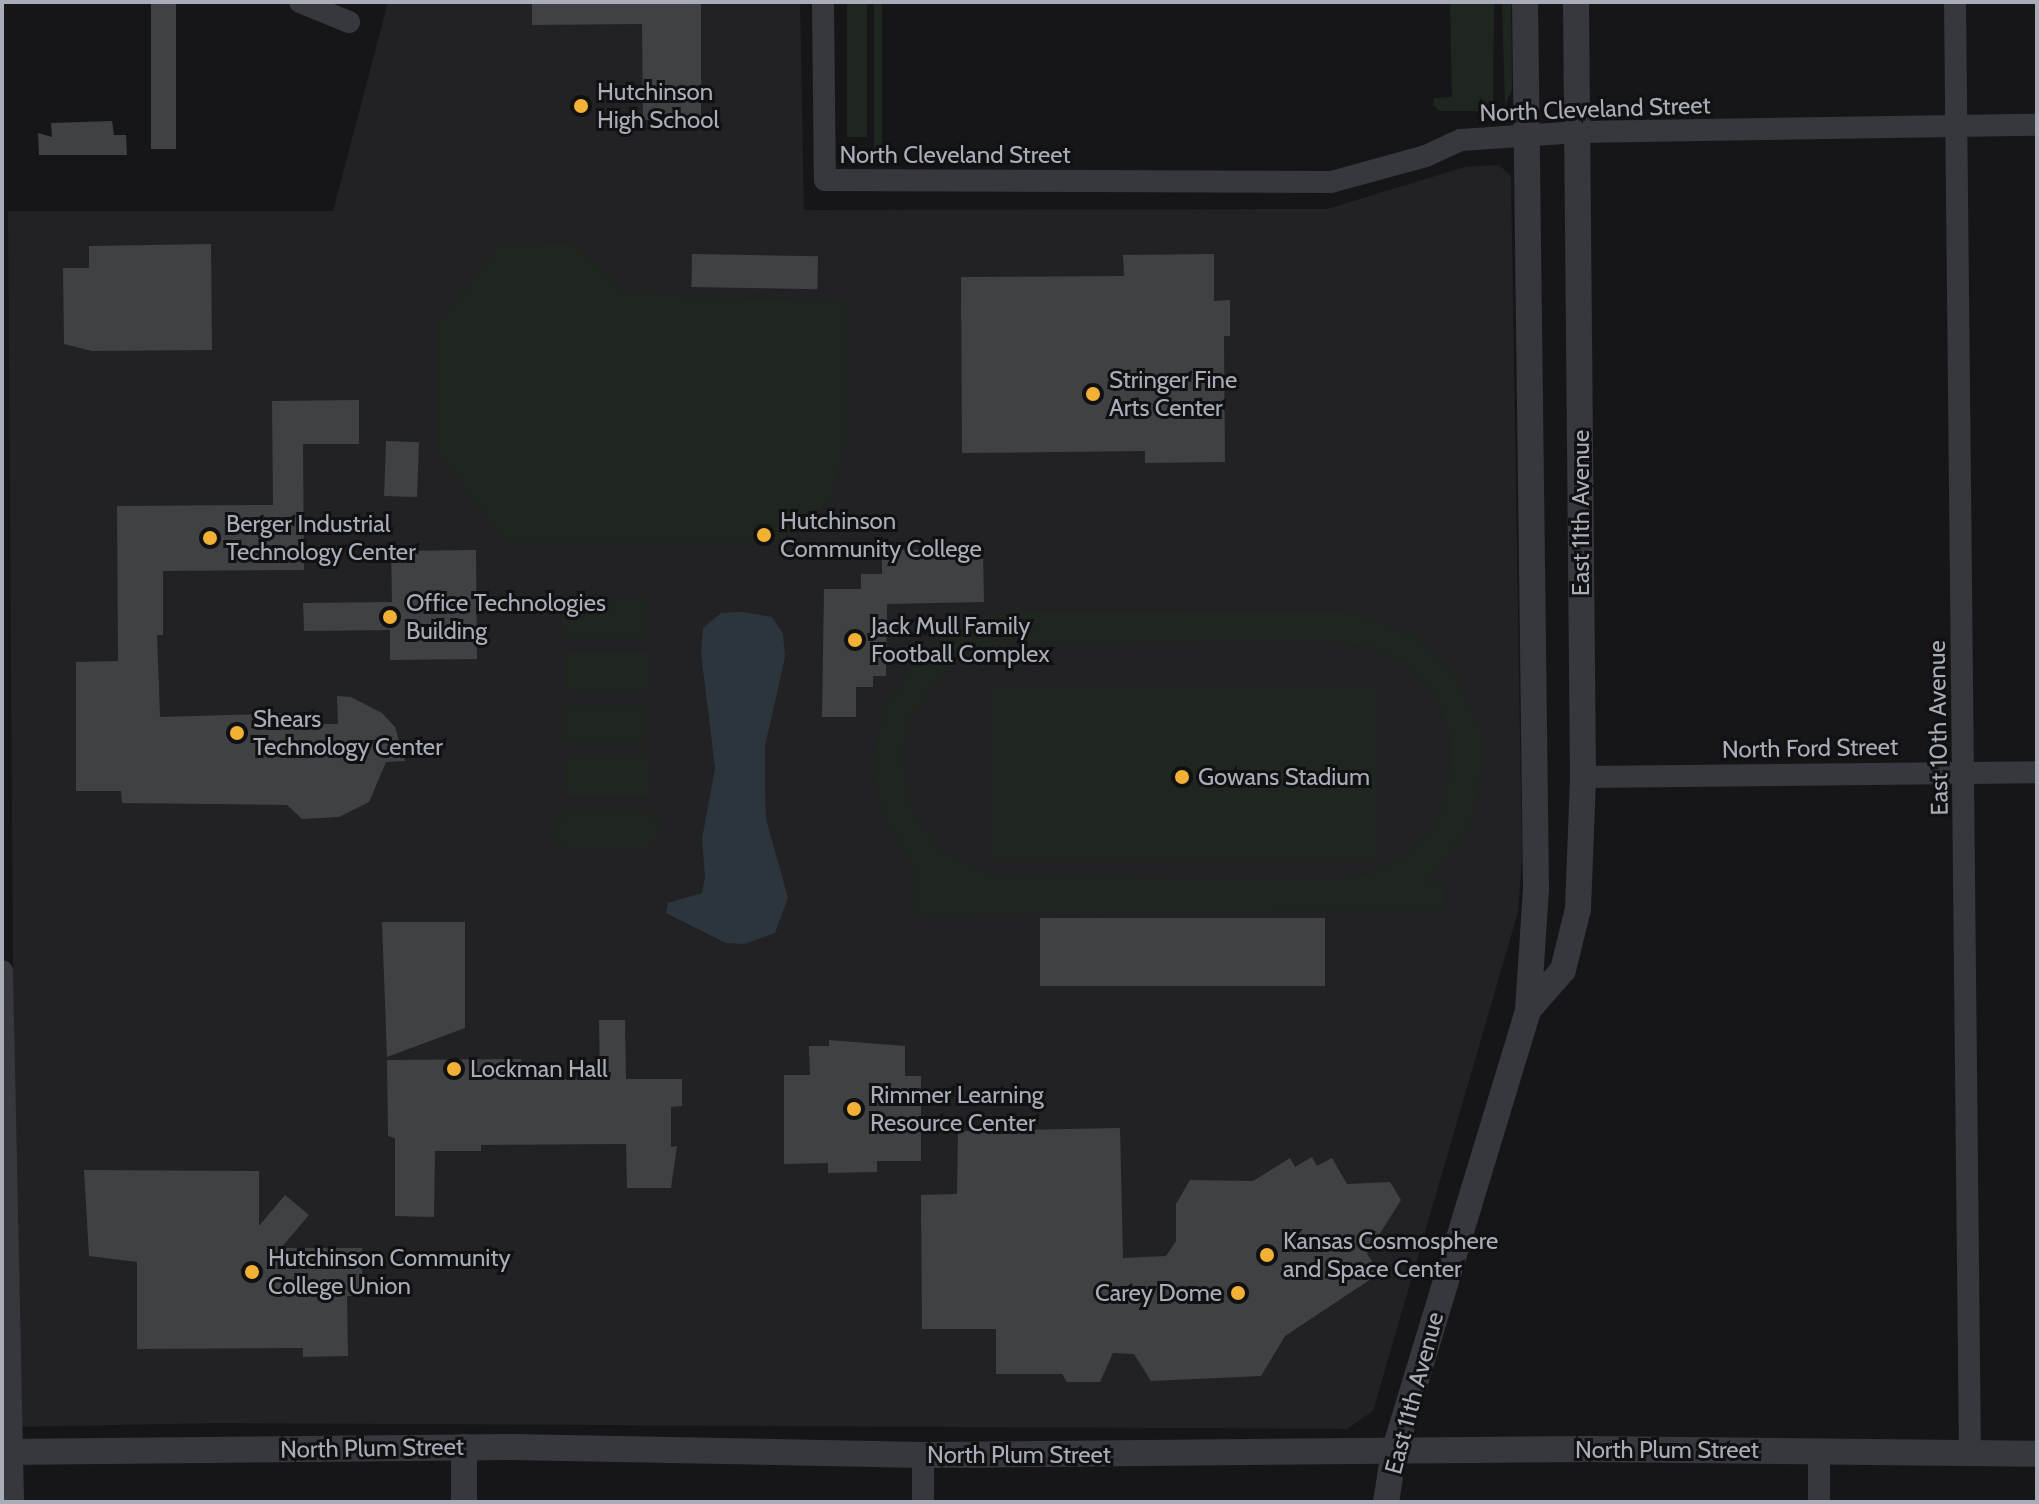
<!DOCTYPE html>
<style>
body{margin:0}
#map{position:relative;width:2039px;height:1504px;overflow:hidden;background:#161618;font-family:Cabin,sans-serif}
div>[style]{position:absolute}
.built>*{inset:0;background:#222225}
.green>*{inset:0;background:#1e261f;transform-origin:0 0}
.water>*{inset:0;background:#2c353c}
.building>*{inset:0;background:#404145;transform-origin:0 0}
.minor>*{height:22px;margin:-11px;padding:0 11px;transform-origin:11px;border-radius:11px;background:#37383d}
.tertiary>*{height:26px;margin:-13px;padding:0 13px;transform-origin:13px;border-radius:13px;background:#37383d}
.dots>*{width:22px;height:22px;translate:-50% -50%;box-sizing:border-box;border:4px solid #111113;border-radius:50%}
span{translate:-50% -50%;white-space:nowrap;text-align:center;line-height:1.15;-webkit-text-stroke:6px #111113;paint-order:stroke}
.poi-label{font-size:24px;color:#a8adb8}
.left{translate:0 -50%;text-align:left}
.right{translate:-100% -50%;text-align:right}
.street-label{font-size:24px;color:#a8adb8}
.frame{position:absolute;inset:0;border:4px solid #a8adb8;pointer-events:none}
</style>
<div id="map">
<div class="built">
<i style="clip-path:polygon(388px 2px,800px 2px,804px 210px,1327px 209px,1465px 167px,1499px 165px,1511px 176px,1522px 859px,1518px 912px,1373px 1411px,1347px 1429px,218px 1423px,16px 1427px,8px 211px,333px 211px)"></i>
</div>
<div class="green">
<i style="left:847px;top:2px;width:20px;height:135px"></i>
<i style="left:874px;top:2px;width:8px;height:152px"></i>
<i style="clip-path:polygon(1450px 2px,1494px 2px,1493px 111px,1440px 111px,1433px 105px,1434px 98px,1452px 97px)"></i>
<i style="clip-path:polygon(1502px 2px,1511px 2px,1512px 89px,1505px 106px)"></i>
<i style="clip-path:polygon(572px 243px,625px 294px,846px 302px,848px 433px,830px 501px,774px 544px,507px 543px,438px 454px,437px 325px,498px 246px)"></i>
<i style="left:646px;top:600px;width:38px;height:83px;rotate:90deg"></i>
<i style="clip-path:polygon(evenodd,1009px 611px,1348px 612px,1412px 634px,1458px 677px,1481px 730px,1483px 762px,1472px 817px,1460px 842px,1425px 881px,1444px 882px,1444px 911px,913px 914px,912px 861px,886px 821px,877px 789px,873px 761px,883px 710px,920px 652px,972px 620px,1009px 611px,1334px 641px,1378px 649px,1407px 667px,1433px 695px,1449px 728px,1452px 751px,1445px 803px,1434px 826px,1401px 858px,1366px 875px,1332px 880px,996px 877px,941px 849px,919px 822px,905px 785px,903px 747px,912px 714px,954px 662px,984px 648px,1007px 642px,1334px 641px)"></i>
<i style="left:565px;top:652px;width:83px;height:38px"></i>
<i style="left:992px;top:687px;width:385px;height:174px"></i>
<i style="left:646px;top:705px;width:38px;height:83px;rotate:90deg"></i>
<i style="left:648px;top:758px;width:38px;height:83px;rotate:90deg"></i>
<i style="clip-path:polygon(565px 811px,648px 811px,648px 819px,659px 819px,659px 840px,649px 841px,648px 848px,565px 849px,565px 841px,553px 841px,553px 819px,565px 819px)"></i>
</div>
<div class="water">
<i style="clip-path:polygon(743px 612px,772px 617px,783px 634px,785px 657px,765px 746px,765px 791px,766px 819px,788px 898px,775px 933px,744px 944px,726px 943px,666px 913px,668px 903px,702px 893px,705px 876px,702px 839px,715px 768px,701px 653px,703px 628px,721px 613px)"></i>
</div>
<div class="building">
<i style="left:151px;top:2px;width:25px;height:147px"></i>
<i style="clip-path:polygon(532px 2px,701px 2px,701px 120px,643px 120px,642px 24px,532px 25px)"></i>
<i style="clip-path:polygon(112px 121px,114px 135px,126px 135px,127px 155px,39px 155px,38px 133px,52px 137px,51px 123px)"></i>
<i style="clip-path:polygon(211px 244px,212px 350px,92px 351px,64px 344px,63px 268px,89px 268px,89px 246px)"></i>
<i style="left:692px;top:254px;width:126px;height:33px;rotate:1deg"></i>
<i style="clip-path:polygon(1214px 254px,1214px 301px,1230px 300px,1230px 336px,1224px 336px,1225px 462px,1145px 463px,1145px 451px,962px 453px,961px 277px,1124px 276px,1123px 255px)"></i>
<i style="clip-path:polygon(359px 400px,359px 444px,303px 444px,304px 570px,163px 571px,163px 635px,157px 635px,160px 717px,297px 713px,298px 724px,338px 724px,337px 696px,351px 697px,382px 713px,395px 727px,405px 761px,386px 762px,369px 802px,339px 817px,302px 819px,287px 805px,122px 803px,121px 791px,76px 791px,76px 662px,118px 661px,117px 506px,273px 505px,272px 401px)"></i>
<i style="left:386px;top:441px;width:33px;height:55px;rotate:2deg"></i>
<i style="clip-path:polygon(882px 549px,983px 551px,984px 602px,887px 604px,886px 676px,873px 676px,873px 687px,856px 687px,856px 717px,822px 717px,824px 589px,861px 589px,861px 574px,882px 574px)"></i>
<i style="clip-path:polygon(476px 550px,477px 659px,390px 660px,390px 630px,304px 631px,303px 603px,392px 602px,391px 551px)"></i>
<i style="left:1040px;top:918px;width:285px;height:68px"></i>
<i style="clip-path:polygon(382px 922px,465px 922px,465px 1028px,387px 1057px)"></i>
<i style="clip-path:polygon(599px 1020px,625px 1020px,626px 1079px,682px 1079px,682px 1106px,671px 1107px,671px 1147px,677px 1146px,671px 1188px,627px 1188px,626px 1144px,481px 1145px,481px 1151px,435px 1151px,434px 1217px,395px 1216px,395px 1138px,388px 1136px,387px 1060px,521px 1059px,521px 1080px,600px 1079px)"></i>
<i style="clip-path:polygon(829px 1040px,905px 1046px,905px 1076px,921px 1076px,921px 1161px,877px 1161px,877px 1172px,828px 1173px,828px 1163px,784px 1164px,784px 1075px,810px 1075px,809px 1046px,829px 1046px)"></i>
<i style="clip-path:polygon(1120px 1128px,1123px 1258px,1166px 1256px,1176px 1241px,1176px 1204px,1190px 1180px,1253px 1181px,1290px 1158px,1295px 1167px,1312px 1157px,1317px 1166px,1332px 1158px,1347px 1184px,1390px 1182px,1401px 1200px,1367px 1254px,1380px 1273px,1285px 1336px,1261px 1376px,1151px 1381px,1134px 1354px,1113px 1353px,1100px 1382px,1067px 1382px,1062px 1374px,996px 1374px,996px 1329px,922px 1329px,921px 1195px,957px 1194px,958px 1131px)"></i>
<i style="clip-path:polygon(84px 1170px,259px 1171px,259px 1226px,285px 1195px,309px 1215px,281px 1248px,362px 1248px,362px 1296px,347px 1296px,348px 1356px,303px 1357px,303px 1348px,137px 1349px,137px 1262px,89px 1256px)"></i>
</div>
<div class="minor">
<i style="left:300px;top:2px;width:53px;rotate:22.2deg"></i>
<i style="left:823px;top:2px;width:178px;rotate:89.4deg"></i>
<i style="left:825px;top:180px;width:506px;rotate:0.23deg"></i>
<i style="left:1331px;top:182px;width:98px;rotate:-15.3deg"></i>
<i style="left:1426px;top:156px;width:38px;rotate:-25deg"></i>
<i style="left:1461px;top:140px;width:117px;rotate:-3.9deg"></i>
<i style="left:1578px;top:132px;width:459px;rotate:-0.9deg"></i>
<i style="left:1955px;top:2px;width:1452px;rotate:89.41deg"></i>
<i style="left:1583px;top:777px;width:454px;rotate:-0.6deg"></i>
<i style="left:2px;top:971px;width:531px;rotate:88.81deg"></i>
<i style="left:1819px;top:1452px;width:50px;rotate:90deg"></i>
<i style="left:923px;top:1455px;width:47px;rotate:90deg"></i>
</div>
<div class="tertiary">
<i style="left:1528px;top:1010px;width:53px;rotate:-48.8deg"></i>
<i style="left:1563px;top:970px;width:63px;rotate:-76.2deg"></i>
<i style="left:1578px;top:909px;width:132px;rotate:-87.8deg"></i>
<i style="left:1583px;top:777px;width:775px;rotate:-90.52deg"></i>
<i style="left:464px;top:1447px;width:55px;rotate:90deg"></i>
<i style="left:2px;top:1452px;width:510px;rotate:-0.56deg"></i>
<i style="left:512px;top:1447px;width:411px;rotate:1.1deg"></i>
<i style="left:923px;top:1455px;width:666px;rotate:-0.52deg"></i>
<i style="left:1589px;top:1449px;width:448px;rotate:0.6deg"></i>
<i style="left:1386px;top:1502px;width:51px;rotate:-80.9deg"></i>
<i style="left:1394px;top:1452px;width:462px;rotate:-73.1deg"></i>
<i style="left:1528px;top:1010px;width:122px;rotate:-86.2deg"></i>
<i style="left:1536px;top:888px;width:886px;rotate:-90.71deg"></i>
</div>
<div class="dots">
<i style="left:581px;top:106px;background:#f2b134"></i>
<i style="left:1093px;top:394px;background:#f2b134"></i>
<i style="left:764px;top:535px;background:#f2b134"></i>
<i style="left:210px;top:538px;background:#f2b134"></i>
<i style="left:390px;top:617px;background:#f2b134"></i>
<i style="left:855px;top:640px;background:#f2b134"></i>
<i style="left:237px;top:733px;background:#f2b134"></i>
<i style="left:1182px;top:777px;background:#f2b134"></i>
<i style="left:454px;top:1069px;background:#f2b134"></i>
<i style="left:854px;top:1109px;background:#f2b134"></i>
<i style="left:1267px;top:1255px;background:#f2b134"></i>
<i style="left:252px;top:1272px;background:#f2b134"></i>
<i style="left:1238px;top:1293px;background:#f2b134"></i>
</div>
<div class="poi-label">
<span class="left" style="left:597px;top:106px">Hutchinson<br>High School</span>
<span class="left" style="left:1109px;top:394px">Stringer Fine<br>Arts Center</span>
<span class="left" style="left:780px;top:535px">Hutchinson<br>Community College</span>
<span class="left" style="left:226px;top:538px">Berger Industrial<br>Technology Center</span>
<span class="left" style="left:406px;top:617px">Office Technologies<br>Building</span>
<span class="left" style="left:871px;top:640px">Jack Mull Family<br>Football Complex</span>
<span class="left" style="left:253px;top:733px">Shears<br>Technology Center</span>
<span class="left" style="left:1198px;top:777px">Gowans Stadium</span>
<span class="left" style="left:470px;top:1069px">Lockman Hall</span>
<span class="left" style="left:870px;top:1109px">Rimmer Learning<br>Resource Center</span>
<span class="left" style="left:1283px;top:1255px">Kansas Cosmosphere<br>and Space Center</span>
<span class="left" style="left:268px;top:1272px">Hutchinson Community<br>College Union</span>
<span class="right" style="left:1222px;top:1293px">Carey Dome</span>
</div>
<div class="street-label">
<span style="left:1595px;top:109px;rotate:-2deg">North Cleveland Street</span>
<span style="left:955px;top:155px">North Cleveland Street</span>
<span style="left:1581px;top:513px;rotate:-90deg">East 11th Avenue</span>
<span style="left:1938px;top:728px;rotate:-91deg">East 10th Avenue</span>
<span style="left:1810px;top:748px;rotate:-1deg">North Ford Street</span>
<span style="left:1414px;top:1393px;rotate:-75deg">East 11th Avenue</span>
<span style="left:372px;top:1448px;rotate:-1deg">North Plum Street</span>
<span style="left:1667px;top:1450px">North Plum Street</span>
<span style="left:1019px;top:1455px">North Plum Street</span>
</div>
<div class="frame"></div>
</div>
